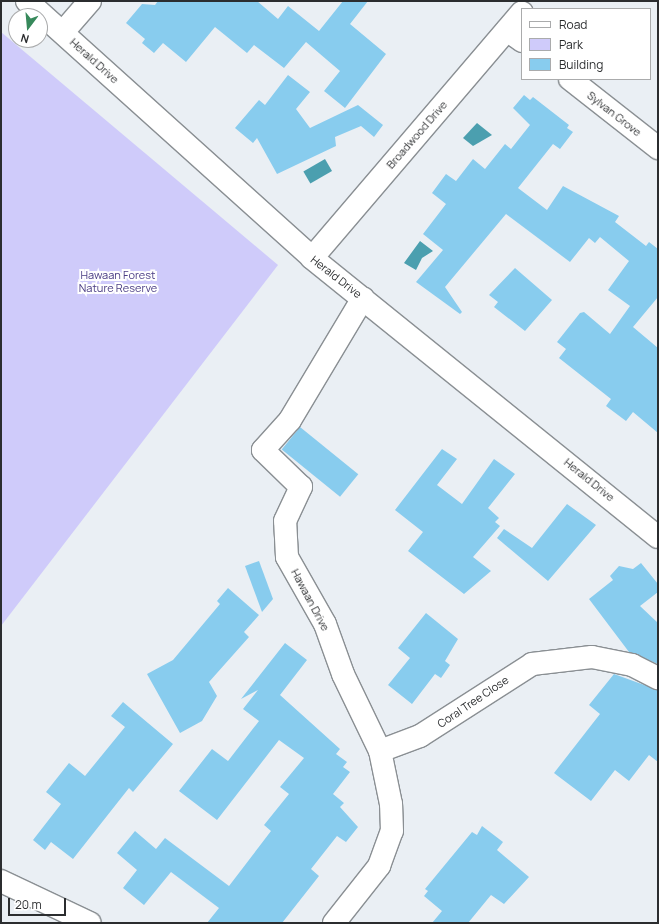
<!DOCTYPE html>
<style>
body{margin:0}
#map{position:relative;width:659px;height:924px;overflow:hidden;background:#eaeff4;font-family:Manrope,sans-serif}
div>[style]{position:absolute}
.green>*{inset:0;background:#cfcbfa}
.water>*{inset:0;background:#4b9faf;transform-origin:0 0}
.building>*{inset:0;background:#8ce;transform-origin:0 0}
.roads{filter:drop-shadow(1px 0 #8a8f93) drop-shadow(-1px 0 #8a8f93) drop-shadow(0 1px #8a8f93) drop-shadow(0 -1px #8a8f93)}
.minor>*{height:22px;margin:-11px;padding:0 11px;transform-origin:11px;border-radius:11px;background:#fff}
span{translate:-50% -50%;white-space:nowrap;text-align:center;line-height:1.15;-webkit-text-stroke:4px #fff;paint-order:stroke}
.street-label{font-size:11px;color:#2b2d2f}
.park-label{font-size:11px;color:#4a3d84}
.frame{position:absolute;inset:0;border:2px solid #2b2d2f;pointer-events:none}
.legend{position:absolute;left:521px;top:8px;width:130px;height:72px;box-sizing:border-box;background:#fff;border:1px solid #aaabac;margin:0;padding:5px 7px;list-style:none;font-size:12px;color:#2b2d2f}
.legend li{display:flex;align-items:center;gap:8px;height:20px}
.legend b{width:20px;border:1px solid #aaabac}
.north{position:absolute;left:8px;top:8px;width:40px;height:40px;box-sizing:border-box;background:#fff;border:1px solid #aaabac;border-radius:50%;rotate:196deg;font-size:11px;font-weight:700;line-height:16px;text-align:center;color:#2b2d2f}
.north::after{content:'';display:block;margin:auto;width:14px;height:18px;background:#37895b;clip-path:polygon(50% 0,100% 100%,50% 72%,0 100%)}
.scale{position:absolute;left:8px;top:898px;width:58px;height:18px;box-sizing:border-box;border:2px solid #2b2d2f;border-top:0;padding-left:5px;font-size:12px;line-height:14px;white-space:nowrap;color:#2b2d2f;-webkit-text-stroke:3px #fff;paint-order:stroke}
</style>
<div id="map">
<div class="green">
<i style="clip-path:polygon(1px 32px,278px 265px,1px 626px)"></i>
</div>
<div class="water">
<i style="clip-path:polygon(477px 123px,492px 135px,473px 146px,463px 138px)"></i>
<i style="left:325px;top:159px;width:14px;height:25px;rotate:60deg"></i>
<i style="clip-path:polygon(420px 241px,433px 251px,422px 258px,416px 270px,404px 263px)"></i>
</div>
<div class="building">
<i style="clip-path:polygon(158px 1px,257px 1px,278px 19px,288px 6px,319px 31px,343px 1px,368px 1px,350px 24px,386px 54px,345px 108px,324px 91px,340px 71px,306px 42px,284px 68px,254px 45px,247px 53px,215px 27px,186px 62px,163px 43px,154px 53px,142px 43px,145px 39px,126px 23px,142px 4px,155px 5px)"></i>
<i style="clip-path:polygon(288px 75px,310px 92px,296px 109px,310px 128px,358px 105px,383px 125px,374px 137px,361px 126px,335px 137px,336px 146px,277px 174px,257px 138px,253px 143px,235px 128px,259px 100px,265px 105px)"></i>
<i style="clip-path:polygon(524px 95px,530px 100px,533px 97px,569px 125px,567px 128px,573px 132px,560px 149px,553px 144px,518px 188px,547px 210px,563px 186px,619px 216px,615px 222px,646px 246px,649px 242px,658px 249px,658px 297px,633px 327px,658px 348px,658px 433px,633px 412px,626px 421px,606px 406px,611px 399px,559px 358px,566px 349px,557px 342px,580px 313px,584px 312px,610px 334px,630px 306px,608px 290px,629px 261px,600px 237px,595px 243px,589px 238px,570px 262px,506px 214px,445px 287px,462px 312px,460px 314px,416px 282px,443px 250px,423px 234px,446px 204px,432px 193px,446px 174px,456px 181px,473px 159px,485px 169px,505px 144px,511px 149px,530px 125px,513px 108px)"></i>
<i style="clip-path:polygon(515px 268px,552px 300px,525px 331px,494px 307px,498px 302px,489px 295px)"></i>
<i style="left:300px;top:427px;width:75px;height:29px;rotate:39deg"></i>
<i style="clip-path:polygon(442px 449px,457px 459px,437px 485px,462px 504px,494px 459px,515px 474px,488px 508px,499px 518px,495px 522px,500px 526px,473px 557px,491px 571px,464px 594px,408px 551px,423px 532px,395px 510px)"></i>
<i style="clip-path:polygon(567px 504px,596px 525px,548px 581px,497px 538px,504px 529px,532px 548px)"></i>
<i style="clip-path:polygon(259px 561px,273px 599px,262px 612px,245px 566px)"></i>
<i style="clip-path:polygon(641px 563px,658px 584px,658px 592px,640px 606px,658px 623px,658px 664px,629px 652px,589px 599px,613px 580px,610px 576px,619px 566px,633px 569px)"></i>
<i style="clip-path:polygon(228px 588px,259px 615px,244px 632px,249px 637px,209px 682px,217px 696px,202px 721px,180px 733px,147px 674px,173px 660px,220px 604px,217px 601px)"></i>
<i style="clip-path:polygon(426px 613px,458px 639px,445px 661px,450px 665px,441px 678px,435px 674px,412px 704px,388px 685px,410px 658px,398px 648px)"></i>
<i style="clip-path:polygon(285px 643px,307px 660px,280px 695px,340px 749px,336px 754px,347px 762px,343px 767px,350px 772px,333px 794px,344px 803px,340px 807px,358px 827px,346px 842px,337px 836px,311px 869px,319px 876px,282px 923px,207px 923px,219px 908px,171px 872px,144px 905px,123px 888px,137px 870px,117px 853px,135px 831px,156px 849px,165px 838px,229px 886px,271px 831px,264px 825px,289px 794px,280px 787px,304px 758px,279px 740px,217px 820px,179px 791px,212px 749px,228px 761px,259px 721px,243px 709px,258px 690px,241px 699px)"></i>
<i style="clip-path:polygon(614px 674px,658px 690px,658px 762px,649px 755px,629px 781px,615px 770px,591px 801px,554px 773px,600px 714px,589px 705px)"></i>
<i style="clip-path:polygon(123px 702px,173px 744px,133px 792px,129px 788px,73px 859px,51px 842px,45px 850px,33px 840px,61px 804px,46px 792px,69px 763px,85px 776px,125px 727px,111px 716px)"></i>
<i style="clip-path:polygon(482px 826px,503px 842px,497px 850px,529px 877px,504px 904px,491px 895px,468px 923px,432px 923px,442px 911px,424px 896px,428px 891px,425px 889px,472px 832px,477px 835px)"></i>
</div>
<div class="roads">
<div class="minor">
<i style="left:27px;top:1px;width:384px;rotate:42deg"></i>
<i style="left:312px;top:258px;width:444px;rotate:38.9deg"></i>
<i style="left:507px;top:30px;width:19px;rotate:36deg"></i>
<i style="left:63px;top:32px;width:41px;rotate:-48.9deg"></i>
<i style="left:570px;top:79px;width:112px;rotate:38.1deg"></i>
<i style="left:312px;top:258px;width:323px;rotate:-49.5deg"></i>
<i style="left:380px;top:751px;width:43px;rotate:-20.6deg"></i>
<i style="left:420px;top:736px;width:133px;rotate:-32.7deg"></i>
<i style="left:532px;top:664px;width:60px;rotate:-6.7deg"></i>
<i style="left:592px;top:657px;width:41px;rotate:11.3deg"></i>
<i style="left:632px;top:665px;width:29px;rotate:27deg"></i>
<i style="left:1px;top:881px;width:98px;rotate:25.3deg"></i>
<i style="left:334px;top:923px;width:73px;rotate:-51.7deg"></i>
<i style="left:379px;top:866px;width:37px;rotate:-70deg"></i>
<i style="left:392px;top:831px;width:27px;rotate:-92deg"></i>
<i style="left:391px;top:804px;width:54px;rotate:-101.7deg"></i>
<i style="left:380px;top:751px;width:85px;rotate:-115.7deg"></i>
<i style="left:343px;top:674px;width:53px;rotate:-109.8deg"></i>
<i style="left:325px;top:624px;width:77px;rotate:-119.6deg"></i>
<i style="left:287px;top:557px;width:36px;rotate:-93deg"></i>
<i style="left:285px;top:521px;width:38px;rotate:-65deg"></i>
<i style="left:301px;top:487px;width:53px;rotate:-135.8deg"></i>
<i style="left:263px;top:450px;width:40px;rotate:-48deg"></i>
<i style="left:290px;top:420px;width:142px;rotate:-59.1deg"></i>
</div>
</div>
<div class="street-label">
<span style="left:94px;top:61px;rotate:42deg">Herald Drive</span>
<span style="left:614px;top:114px;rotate:38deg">Sylvan Grove</span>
<span style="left:417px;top:135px;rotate:-49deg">Broadwood Drive</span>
<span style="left:336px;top:277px;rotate:38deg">Herald Drive</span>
<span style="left:589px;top:480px;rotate:39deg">Herald Drive</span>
<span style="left:310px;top:600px;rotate:62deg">Hawaan Drive</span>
<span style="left:473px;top:702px;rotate:-34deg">Coral Tree Close</span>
</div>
<div class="park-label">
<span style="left:118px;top:282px">Hawaan Forest<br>Nature Reserve</span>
</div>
<div class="frame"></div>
<ul class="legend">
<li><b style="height:5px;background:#fff"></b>Road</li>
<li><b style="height:11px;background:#cfcbfa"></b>Park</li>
<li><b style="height:11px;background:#8ce"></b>Building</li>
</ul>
<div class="north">N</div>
<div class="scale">20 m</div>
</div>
